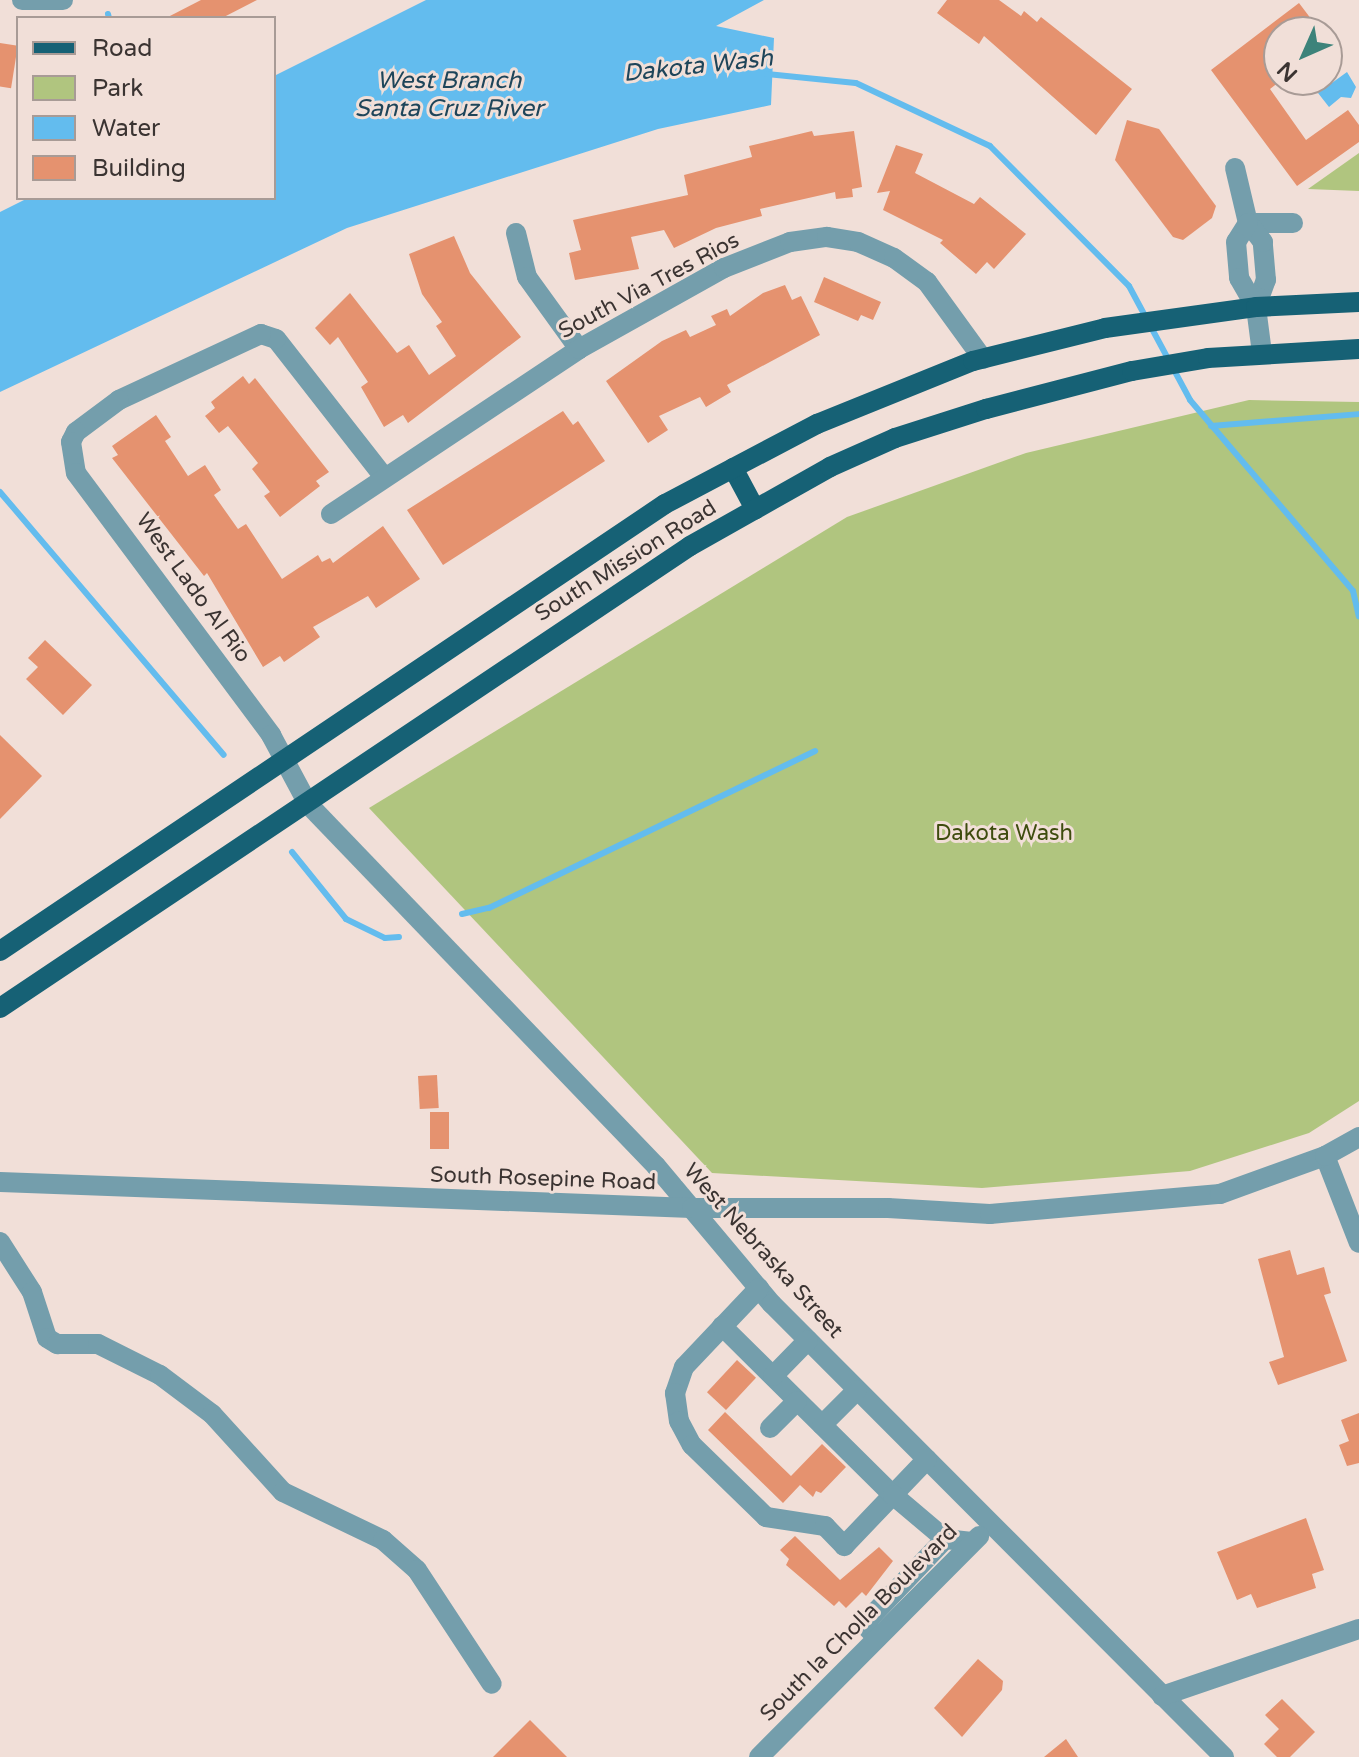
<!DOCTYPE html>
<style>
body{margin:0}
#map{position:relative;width:1359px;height:1757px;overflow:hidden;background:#f1dfd8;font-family:"Varela Round",sans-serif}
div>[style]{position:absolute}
.green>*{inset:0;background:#b0c57f}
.water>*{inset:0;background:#63bcee}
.stream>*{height:6px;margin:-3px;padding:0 3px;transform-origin:3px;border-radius:3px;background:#63bcee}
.building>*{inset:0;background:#e5926f;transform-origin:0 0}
.minor>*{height:20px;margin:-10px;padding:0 10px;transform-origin:10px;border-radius:10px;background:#749eac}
.major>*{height:20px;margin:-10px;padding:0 10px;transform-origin:10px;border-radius:10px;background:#166175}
span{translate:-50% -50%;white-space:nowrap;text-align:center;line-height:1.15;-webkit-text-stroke:6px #f1dfd8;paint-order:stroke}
.street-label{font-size:22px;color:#3b3432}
.park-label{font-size:22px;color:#3e4c0e}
.water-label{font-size:24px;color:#1e455a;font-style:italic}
.legend{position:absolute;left:16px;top:16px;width:260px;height:184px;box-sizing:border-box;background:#f1dfd8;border:2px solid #a89b96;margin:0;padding:10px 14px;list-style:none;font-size:24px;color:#3b3432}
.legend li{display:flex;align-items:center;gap:16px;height:40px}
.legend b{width:40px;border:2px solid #a89b96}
.north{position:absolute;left:1263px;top:16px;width:80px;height:80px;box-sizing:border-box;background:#f1dfd8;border:2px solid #a89b96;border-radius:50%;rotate:225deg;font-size:22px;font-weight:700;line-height:32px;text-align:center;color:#3b3432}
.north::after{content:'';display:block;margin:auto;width:28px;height:36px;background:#3d837a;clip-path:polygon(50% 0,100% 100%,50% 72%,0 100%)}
</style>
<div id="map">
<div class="green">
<i style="clip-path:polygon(1359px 153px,1359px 191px,1308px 189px)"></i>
<i style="clip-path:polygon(1249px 400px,1359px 402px,1359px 1101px,1309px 1133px,1190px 1171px,982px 1188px,712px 1173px,369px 808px,847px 517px,1026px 453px)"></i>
</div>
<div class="water">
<i style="clip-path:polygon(426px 0,764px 0,716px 26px,774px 38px,771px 105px,658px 129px,347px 228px,0 392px,0 212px,28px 198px,274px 198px,274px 76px)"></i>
<i style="clip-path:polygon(1347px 72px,1356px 87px,1351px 98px,1341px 97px,1329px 107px,1318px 93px)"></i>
</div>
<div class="stream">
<i style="left:108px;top:14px;width:4px;rotate:76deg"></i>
<i style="left:767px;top:74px;width:89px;rotate:5.8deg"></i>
<i style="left:856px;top:83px;width:148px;rotate:25.2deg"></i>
<i style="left:990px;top:146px;width:197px;rotate:45.2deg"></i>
<i style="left:1129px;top:286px;width:129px;rotate:61.8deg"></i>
<i style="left:1190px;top:400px;width:251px;rotate:49.5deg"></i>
<i style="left:1353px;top:591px;width:26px;rotate:77deg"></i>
<i style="left:1211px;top:426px;width:148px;rotate:-4.6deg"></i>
<i style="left:0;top:492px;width:345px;rotate:49.6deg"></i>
<i style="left:292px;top:852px;width:86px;rotate:51.1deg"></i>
<i style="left:346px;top:919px;width:43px;rotate:26deg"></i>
<i style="left:385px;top:938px;width:14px;rotate:-4deg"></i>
<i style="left:462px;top:914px;width:28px;rotate:-13deg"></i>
<i style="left:489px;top:908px;width:362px;rotate:-25.7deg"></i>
</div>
<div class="building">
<i style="clip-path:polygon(201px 0,257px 0,222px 18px,166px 18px)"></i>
<i style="clip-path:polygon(947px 0,999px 0,1021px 16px,1024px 11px,1037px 22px,1041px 17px,1132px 89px,1096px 135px,984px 36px,979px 44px,937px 13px)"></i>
<i style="clip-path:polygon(1299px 3px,1321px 32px,1279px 32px,1279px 82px,1270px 89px,1306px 140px,1348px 110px,1359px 125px,1359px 142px,1297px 186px,1211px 70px)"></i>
<i style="left:0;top:43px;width:18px;height:43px;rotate:9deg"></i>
<i style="clip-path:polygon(1127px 120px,1159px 129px,1216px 206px,1212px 218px,1183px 240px,1173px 237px,1115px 160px)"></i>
<i style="clip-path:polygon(812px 131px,814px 136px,854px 131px,862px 187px,852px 189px,853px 197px,836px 199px,835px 192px,760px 209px,762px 216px,716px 228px,674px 248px,664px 230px,631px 237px,639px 269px,575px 280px,569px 253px,581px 250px,573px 220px,688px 195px,684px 175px,752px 157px,749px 146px)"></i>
<i style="clip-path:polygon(896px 145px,923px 154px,915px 173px,974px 204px,980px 197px,1026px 234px,994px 269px,987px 262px,976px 274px,940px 243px,943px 240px,883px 210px,890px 191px,877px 193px)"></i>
<i style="clip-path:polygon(454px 236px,470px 273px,521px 337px,408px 423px,403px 415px,384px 427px,361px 387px,368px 382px,338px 337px,330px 345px,315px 328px,350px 293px,397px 353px,409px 345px,429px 375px,456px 356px,436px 326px,442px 322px,422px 294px,409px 254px)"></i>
<i style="clip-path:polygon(824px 277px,881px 302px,873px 320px,861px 315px,858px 321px,814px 302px)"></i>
<i style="clip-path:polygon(785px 285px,792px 300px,801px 296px,820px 335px,727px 385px,731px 392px,706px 407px,700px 397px,659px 416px,668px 430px,648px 443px,606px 381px,662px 341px,686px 330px,690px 337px,716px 325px,711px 316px,727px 309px,730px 316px,763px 293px)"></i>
<i style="clip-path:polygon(243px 376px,249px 384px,255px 378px,329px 472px,316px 481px,320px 486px,280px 517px,264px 496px,270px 492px,252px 469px,258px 463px,228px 426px,219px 433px,205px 416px,215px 408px,211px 402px)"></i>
<i style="clip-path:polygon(563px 411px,573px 425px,578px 421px,605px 461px,443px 565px,407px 510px)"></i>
<i style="clip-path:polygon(156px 415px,171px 437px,165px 441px,188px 476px,205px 465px,221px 490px,214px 495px,238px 529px,246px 524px,282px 579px,318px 555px,322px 562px,330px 558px,333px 563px,383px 526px,420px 579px,376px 608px,368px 596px,313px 627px,320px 637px,284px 662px,280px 656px,263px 667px,207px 573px,204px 576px,112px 458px,118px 455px,112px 446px)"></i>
<i style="clip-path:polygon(45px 640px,92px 685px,63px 715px,26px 679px,38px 667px,28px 658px)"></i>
<i style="clip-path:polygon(0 735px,42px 776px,0 819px)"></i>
<i style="left:437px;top:1075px;width:33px;height:19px;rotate:87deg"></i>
<i style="left:430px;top:1112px;width:19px;height:37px"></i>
<i style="clip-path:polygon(1290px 1250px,1297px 1275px,1324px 1267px,1331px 1293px,1324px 1295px,1347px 1361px,1278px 1385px,1269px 1362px,1284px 1357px,1258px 1259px)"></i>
<i style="left:737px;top:1360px;width:26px;height:44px;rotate:43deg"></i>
<i style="clip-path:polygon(725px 1412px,791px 1476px,822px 1444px,846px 1467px,821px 1493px,816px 1491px,813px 1497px,800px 1485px,783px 1503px,708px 1430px)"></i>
<i style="clip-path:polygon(1359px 1413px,1359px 1463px,1347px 1466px,1339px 1445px,1349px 1441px,1341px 1420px)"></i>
<i style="clip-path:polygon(1306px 1518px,1324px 1570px,1312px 1574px,1316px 1588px,1257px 1608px,1251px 1594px,1237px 1600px,1217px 1552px)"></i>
<i style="clip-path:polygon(795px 1536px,840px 1580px,879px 1547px,893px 1561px,866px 1596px,862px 1592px,846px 1608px,839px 1601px,834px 1606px,786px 1565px,789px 1559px,780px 1550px)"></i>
<i style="clip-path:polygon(978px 1659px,1003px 1681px,1002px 1690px,962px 1737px,934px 1708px)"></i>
<i style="clip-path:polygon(1282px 1699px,1315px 1732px,1290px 1757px,1277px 1757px,1264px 1744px,1279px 1729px,1265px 1715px)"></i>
<i style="clip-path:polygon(530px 1720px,567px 1757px,493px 1757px)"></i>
<i style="clip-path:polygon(1066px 1739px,1078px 1757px,1044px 1757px)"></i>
</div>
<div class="minor">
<i style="left:22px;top:0;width:41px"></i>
<i style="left:1235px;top:168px;width:57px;rotate:76.7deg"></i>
<i style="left:1248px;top:223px;width:45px"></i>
<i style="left:516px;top:233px;width:45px;rotate:76deg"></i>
<i style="left:527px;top:277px;width:89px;rotate:54.2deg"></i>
<i style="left:1256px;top:307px;width:29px;rotate:-70deg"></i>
<i style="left:1266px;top:280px;width:38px;rotate:-95deg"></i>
<i style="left:1263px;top:242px;width:24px;rotate:-128deg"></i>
<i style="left:1248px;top:223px;width:22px;rotate:122deg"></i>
<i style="left:1236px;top:242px;width:36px;rotate:85deg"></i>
<i style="left:1239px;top:278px;width:34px;rotate:60deg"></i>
<i style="left:1256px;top:307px;width:46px;rotate:82.6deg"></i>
<i style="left:384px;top:477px;width:175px;rotate:-128deg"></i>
<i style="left:276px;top:339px;width:16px;rotate:-162deg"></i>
<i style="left:261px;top:334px;width:157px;rotate:155.1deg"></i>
<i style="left:119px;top:400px;width:54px;rotate:143.3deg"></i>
<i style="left:76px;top:432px;width:11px;rotate:117deg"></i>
<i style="left:71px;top:442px;width:31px;rotate:81deg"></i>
<i style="left:76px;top:473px;width:327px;rotate:53.3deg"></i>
<i style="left:271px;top:735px;width:78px;rotate:61.8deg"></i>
<i style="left:308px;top:804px;width:502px;rotate:46.13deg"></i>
<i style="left:656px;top:1166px;width:180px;rotate:50deg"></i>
<i style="left:772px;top:1304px;width:640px;rotate:45.06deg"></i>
<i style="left:331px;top:514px;width:298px;rotate:-33.6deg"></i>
<i style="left:579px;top:349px;width:166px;rotate:-29.2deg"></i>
<i style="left:724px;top:268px;width:71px;rotate:-21.5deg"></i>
<i style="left:790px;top:242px;width:37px;rotate:-8deg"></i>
<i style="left:827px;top:237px;width:31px;rotate:9deg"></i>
<i style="left:858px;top:242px;width:39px;rotate:24deg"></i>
<i style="left:894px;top:258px;width:41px;rotate:36deg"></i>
<i style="left:927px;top:282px;width:95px;rotate:54deg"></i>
<i style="left:1325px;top:1156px;width:93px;rotate:68.7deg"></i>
<i style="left:0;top:1182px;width:692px;rotate:2.15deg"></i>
<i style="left:692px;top:1208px;width:196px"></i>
<i style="left:888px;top:1208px;width:102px;rotate:3.4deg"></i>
<i style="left:990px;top:1214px;width:231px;rotate:-5deg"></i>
<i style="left:1220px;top:1194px;width:112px;rotate:-19.9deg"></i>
<i style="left:1325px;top:1156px;width:39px;rotate:-29deg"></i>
<i style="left:0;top:1242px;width:59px;rotate:57.4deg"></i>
<i style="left:32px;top:1292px;width:48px;rotate:71.9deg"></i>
<i style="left:47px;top:1338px;width:12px;rotate:31deg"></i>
<i style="left:57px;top:1344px;width:41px"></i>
<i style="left:98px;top:1344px;width:69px;rotate:26.6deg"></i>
<i style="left:160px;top:1375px;width:65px;rotate:36.9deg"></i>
<i style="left:212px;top:1414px;width:105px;rotate:47.7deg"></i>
<i style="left:283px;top:1492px;width:111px;rotate:25.6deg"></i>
<i style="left:383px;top:1540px;width:45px;rotate:41.4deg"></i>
<i style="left:417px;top:1570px;width:136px;rotate:56.7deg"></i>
<i style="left:759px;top:1288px;width:109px;rotate:133.5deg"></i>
<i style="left:684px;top:1367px;width:28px;rotate:109deg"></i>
<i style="left:675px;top:1393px;width:28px;rotate:82deg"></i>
<i style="left:679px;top:1421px;width:27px;rotate:62deg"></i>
<i style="left:692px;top:1445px;width:103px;rotate:44.2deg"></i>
<i style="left:766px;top:1517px;width:60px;rotate:8.7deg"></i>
<i style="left:825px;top:1526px;width:28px;rotate:46deg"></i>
<i style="left:844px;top:1546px;width:120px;rotate:-46.3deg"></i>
<i style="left:722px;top:1326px;width:240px;rotate:44.7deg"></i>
<i style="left:893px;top:1495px;width:68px;rotate:40.2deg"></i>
<i style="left:945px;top:1539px;width:27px;rotate:6deg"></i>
<i style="left:773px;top:1376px;width:50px;rotate:-45.8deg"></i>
<i style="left:822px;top:1425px;width:49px;rotate:-45deg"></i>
<i style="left:770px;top:1428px;width:38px;rotate:-45deg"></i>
<i style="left:877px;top:1638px;width:19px;rotate:-133deg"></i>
<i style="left:864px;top:1624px;width:117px;rotate:-46.4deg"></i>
<i style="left:1162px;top:1696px;width:208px;rotate:-18.8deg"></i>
<i style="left:759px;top:1757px;width:312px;rotate:-45.1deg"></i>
</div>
<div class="major">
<i style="left:733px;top:468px;width:47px;rotate:61.8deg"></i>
<i style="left:0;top:951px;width:801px;rotate:-33.91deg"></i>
<i style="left:665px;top:504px;width:172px;rotate:-27.8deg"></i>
<i style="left:817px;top:424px;width:168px;rotate:-22deg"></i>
<i style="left:973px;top:361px;width:136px;rotate:-14deg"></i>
<i style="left:1105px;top:328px;width:152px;rotate:-7.9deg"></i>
<i style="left:1256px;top:307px;width:103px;rotate:-2.8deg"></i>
<i style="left:0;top:1008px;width:830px;rotate:-33.8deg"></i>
<i style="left:690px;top:546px;width:161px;rotate:-29.4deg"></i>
<i style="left:830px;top:467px;width:71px;rotate:-24deg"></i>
<i style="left:895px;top:438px;width:96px;rotate:-17.7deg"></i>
<i style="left:986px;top:409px;width:151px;rotate:-14.6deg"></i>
<i style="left:1132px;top:371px;width:77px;rotate:-9.7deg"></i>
<i style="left:1208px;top:358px;width:151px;rotate:-3.4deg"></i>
</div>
<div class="street-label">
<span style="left:649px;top:286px;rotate:-28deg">South Via Tres Rios</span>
<span style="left:626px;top:561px;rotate:-32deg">South Mission Road</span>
<span style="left:193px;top:588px;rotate:54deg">West Lado Al Rio</span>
<span style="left:543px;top:1179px;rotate:2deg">South Rosepine Road</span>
<span style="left:763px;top:1251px;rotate:48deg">West Nebraska Street</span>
<span style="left:859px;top:1623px;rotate:-45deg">South la Cholla Boulevard</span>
</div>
<div class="park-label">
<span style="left:1004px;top:834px">Dakota Wash</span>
</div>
<div class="water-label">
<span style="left:698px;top:66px;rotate:-6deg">Dakota Wash</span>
<span style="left:449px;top:95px">West Branch<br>Santa Cruz River</span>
</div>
<ul class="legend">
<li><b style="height:10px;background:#166175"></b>Road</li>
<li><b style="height:22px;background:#b0c57f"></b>Park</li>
<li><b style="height:22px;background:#63bcee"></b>Water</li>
<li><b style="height:22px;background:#e5926f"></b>Building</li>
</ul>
<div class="north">N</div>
</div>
